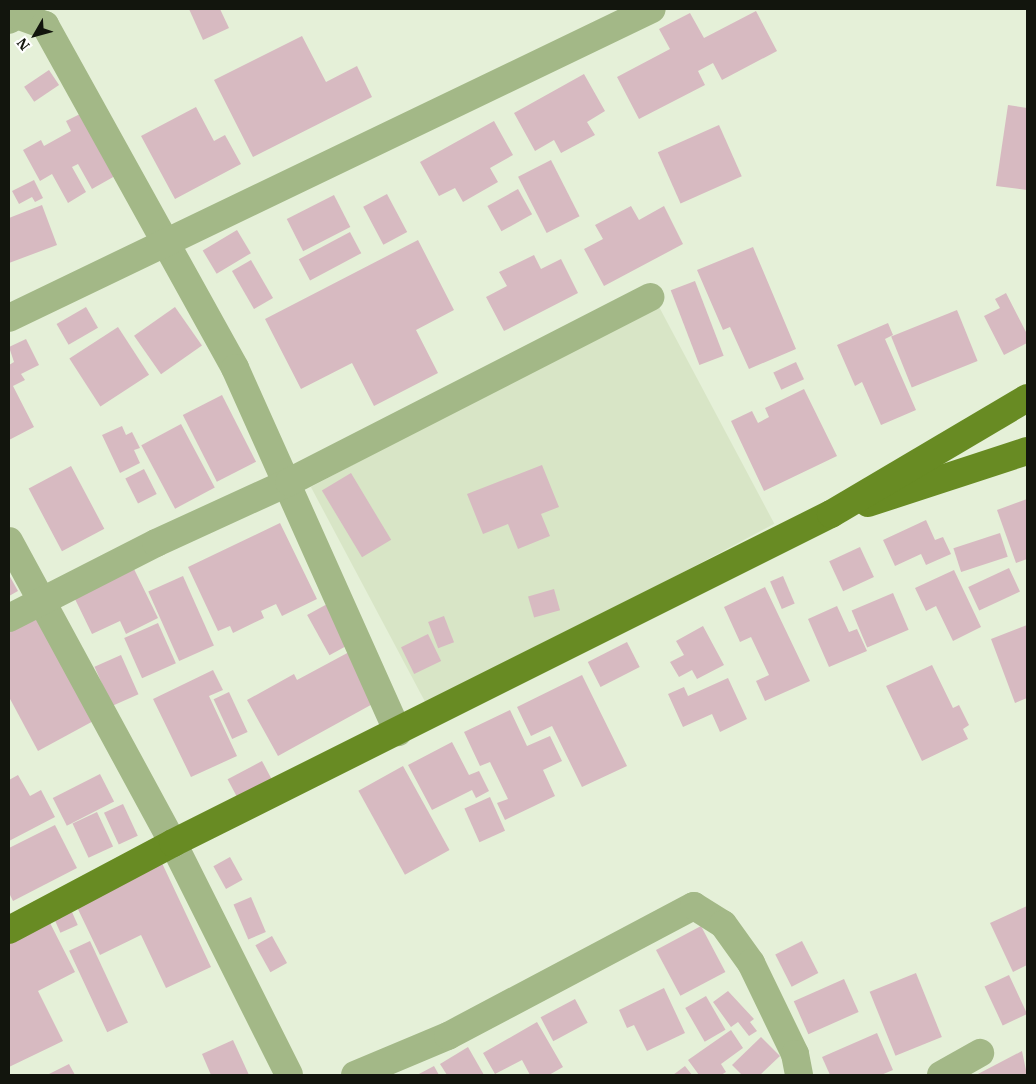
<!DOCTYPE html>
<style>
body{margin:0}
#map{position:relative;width:1036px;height:1084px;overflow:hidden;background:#e5f0d8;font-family:"IBM Plex Serif",serif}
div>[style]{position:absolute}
.built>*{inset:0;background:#d8e5c6;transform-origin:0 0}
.building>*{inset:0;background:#d7bac1;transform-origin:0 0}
.minor>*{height:28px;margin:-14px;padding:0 14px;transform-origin:14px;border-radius:14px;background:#a3b887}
.major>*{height:28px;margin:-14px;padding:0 14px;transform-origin:14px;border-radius:14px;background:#688b23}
span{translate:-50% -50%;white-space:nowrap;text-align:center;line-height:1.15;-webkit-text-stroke:4px #fff;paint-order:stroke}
.frame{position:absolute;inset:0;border:10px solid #12150d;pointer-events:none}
.north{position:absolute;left:10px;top:10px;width:50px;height:50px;-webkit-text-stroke:4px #fff;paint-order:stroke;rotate:232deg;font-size:14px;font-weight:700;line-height:20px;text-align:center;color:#12150d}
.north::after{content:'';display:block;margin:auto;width:18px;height:22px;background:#12150d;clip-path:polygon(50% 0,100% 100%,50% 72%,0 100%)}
</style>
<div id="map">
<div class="built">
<i style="left:657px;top:303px;width:250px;height:392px;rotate:62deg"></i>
</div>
<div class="building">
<i style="clip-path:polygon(189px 9px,220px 9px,229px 28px,203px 40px)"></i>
<i style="clip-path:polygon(756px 11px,777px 51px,722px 80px,713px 63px,698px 71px,705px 85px,639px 119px,617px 77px,670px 49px,659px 29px,690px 13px,704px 38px)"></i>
<i style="clip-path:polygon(302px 36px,326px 82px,357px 66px,372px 97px,253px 157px,214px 80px)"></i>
<i style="left:49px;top:70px;width:18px;height:30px;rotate:56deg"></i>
<i style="clip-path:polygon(584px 74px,605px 111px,587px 122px,595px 135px,561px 153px,554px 140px,535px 151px,514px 113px)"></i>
<i style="clip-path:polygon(1008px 105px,1027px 108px,1027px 190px,996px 186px)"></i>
<i style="clip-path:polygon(196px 107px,214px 141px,225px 135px,241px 164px,175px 199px,141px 136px)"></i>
<i style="clip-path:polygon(80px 114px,115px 176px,92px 189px,78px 164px,72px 167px,86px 192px,68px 203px,52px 174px,40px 181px,23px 150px,41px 140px,44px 146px,71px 131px,66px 121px)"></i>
<i style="clip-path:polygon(494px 121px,513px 155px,490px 168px,498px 182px,463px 202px,455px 188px,439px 196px,420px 162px)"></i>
<i style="left:719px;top:125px;width:56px;height:67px;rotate:66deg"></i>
<i style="left:551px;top:160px;width:63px;height:37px;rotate:63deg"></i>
<i style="clip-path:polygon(34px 180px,43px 198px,35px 202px,32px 197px,19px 204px,12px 191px)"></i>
<i style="left:518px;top:189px;width:29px;height:35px;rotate:61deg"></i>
<i style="left:387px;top:194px;width:43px;height:27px;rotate:62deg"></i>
<i style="left:334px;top:195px;width:36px;height:53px;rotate:63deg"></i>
<i style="clip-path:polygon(42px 205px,57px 245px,9px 263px,9px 218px)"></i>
<i style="clip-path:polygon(631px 206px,639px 220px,664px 206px,683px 244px,604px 286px,584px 249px,603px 239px,595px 225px)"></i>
<i style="left:237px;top:230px;width:27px;height:40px;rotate:59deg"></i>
<i style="left:350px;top:232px;width:24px;height:58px;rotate:62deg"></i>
<i style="clip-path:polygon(418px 240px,454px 310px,416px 330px,438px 373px,374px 406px,352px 363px,301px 389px,265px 319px)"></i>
<i style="clip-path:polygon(753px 247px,796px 349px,749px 369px,730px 327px,723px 330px,697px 270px)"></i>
<i style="clip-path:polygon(534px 255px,541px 269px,561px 259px,578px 293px,504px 331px,486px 297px,507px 286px,499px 272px)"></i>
<i style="left:251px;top:260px;width:44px;height:22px;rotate:60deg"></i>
<i style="left:695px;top:281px;width:80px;height:26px;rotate:69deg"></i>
<i style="clip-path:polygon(1006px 293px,1027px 334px,1027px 343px,1004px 355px,984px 316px,1000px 308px,995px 299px)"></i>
<i style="left:86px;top:307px;width:24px;height:34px;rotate:60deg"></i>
<i style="left:175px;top:307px;width:47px;height:50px;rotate:55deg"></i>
<i style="left:957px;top:310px;width:55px;height:71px;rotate:68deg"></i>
<i style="clip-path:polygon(888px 323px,893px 335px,885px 339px,916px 410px,881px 425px,862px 382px,855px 386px,837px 345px)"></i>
<i style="left:118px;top:327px;width:57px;height:58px;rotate:57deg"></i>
<i style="clip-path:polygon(26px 339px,39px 365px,21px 374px,25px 380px,13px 386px,34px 427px,9px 440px,9px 365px,14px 362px,9px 347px)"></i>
<i style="left:796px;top:362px;width:19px;height:25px;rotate:65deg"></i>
<i style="clip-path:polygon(804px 389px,837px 456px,764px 491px,731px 421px,752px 411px,758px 423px,769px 417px,765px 408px)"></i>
<i style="left:222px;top:395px;width:75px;height:44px;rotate:63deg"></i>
<i style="left:181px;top:424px;width:72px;height:45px;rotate:62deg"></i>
<i style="clip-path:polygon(122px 426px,126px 435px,132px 432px,140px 448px,134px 450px,140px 463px,120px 473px,102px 435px)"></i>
<i style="clip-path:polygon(542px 465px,559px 507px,541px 514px,550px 536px,518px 549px,508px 524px,483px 534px,467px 494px)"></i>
<i style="left:71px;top:466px;width:71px;height:48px;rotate:62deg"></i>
<i style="left:144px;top:469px;width:28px;height:21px;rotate:63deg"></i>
<i style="left:351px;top:473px;width:78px;height:34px;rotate:59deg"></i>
<i style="clip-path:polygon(1027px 499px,1027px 559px,1016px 563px,997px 510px)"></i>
<i style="clip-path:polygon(926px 520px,935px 540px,943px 537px,951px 554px,926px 565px,921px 554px,895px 566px,883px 540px)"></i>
<i style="clip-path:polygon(280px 523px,317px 599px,282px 616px,276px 604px,261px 611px,264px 618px,233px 633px,230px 626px,218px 631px,188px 567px)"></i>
<i style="left:1000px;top:533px;width:25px;height:49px;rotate:72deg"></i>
<i style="left:860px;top:547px;width:33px;height:34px;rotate:65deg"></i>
<i style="left:1009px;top:568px;width:26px;height:45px;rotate:65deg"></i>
<i style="clip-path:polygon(134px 569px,158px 618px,126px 634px,120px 621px,92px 634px,74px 597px)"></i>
<i style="clip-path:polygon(954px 570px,981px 627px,953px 641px,936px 606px,926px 611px,915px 588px)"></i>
<i style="clip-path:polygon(9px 575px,18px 591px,9px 596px)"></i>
<i style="left:183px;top:576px;width:76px;height:38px;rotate:66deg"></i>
<i style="left:783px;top:576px;width:30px;height:14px;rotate:67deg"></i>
<i style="clip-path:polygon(765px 587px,810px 681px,765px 701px,756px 681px,769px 675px,751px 637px,740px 642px,724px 607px)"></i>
<i style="left:554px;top:589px;width:22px;height:27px;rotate:74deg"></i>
<i style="left:893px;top:593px;width:40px;height:45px;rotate:67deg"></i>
<i style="left:329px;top:603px;width:46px;height:25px;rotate:61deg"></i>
<i style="clip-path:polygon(837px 606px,849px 632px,857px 629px,867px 651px,829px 667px,808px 619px)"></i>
<i style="clip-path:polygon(38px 610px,97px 719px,38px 751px,9px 697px,9px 625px)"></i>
<i style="left:444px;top:616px;width:28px;height:17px;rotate:69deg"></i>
<i style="left:158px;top:623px;width:44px;height:37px;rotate:66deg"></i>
<i style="clip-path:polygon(1027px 625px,1027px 698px,1015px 703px,991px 639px)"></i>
<i style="clip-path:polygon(703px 626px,724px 665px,697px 679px,692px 670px,679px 677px,670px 662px,684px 655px,676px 641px)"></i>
<i style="left:428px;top:634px;width:30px;height:30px;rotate:64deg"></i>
<i style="left:627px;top:642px;width:28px;height:44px;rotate:63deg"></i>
<i style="clip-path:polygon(351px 651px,378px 701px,278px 756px,247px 700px,294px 674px,297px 680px)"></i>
<i style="left:121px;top:655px;width:43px;height:29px;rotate:66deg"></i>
<i style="clip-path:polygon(932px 665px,953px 708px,959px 705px,969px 725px,963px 729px,968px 739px,922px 761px,886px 686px)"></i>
<i style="clip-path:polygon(213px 670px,223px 690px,209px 696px,237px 756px,191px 777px,153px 699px)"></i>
<i style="clip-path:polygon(582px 675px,627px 766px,582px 787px,552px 726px,531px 736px,517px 707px)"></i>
<i style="clip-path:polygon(728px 678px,747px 719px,720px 732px,712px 714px,683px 727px,668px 694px,684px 687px,688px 696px)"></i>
<i style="left:229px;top:692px;width:44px;height:17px;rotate:65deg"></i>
<i style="clip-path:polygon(510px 710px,527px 746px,550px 736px,562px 761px,543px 770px,555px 796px,505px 820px,497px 803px,508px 799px,490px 762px,480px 766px,464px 732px)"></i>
<i style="clip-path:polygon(452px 742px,469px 775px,479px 771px,489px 791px,476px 798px,472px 790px,432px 810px,408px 765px)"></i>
<i style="left:262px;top:761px;width:21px;height:39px;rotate:62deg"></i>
<i style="left:403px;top:766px;width:96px;height:51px;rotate:61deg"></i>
<i style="left:100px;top:774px;width:31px;height:53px;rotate:63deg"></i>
<i style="clip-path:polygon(18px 775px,30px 796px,41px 790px,55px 817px,9px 841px,9px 780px)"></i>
<i style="left:490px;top:797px;width:37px;height:28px;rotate:66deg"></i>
<i style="left:123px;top:804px;width:35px;height:21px;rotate:65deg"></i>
<i style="left:97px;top:812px;width:38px;height:27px;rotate:65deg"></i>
<i style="clip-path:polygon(55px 825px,77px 868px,13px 901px,9px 893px,9px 848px)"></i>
<i style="left:230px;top:857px;width:26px;height:19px;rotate:61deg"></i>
<i style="clip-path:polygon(161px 861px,211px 967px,166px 988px,141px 935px,100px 955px,74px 901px)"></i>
<i style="left:251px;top:897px;width:38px;height:19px;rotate:67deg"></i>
<i style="left:68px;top:903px;width:24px;height:19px;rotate:66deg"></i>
<i style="clip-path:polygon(1027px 906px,1027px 965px,1013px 972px,990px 923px)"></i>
<i style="clip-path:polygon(49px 921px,75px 972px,38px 991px,63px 1041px,9px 1067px,9px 941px)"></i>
<i style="left:701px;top:926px;width:52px;height:51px;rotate:62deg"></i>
<i style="left:272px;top:936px;width:31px;height:19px;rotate:61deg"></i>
<i style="left:90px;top:941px;width:90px;height:23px;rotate:65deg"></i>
<i style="left:802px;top:941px;width:36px;height:30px;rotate:63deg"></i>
<i style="left:916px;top:973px;width:69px;height:50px;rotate:68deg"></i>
<i style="left:1009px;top:975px;width:43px;height:27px;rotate:65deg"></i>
<i style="left:844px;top:979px;width:36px;height:55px;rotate:66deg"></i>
<i style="clip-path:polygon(664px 988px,685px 1033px,647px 1051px,634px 1025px,627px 1028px,619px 1010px)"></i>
<i style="clip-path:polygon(728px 991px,754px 1019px,750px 1022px,757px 1031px,749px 1036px,738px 1022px,731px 1027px,713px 1002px)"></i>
<i style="left:706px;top:996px;width:39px;height:24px;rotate:60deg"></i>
<i style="left:575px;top:999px;width:27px;height:39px;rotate:62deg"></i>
<i style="clip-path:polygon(537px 1022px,563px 1067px,549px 1075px,530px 1075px,522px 1060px,495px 1074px,483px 1053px)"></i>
<i style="clip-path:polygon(731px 1030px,743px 1048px,721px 1064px,726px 1072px,721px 1075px,699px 1075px,688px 1060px)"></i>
<i style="clip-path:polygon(877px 1033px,893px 1070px,881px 1075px,830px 1075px,822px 1057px)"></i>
<i style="clip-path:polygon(761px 1037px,780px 1056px,760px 1075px,742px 1075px,732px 1065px)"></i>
<i style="clip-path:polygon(233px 1040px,249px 1075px,211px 1075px,202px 1054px)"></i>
<i style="clip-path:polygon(468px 1047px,484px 1075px,447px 1075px,440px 1064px)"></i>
<i style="clip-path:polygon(1022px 1051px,1027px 1075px,976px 1075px)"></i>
<i style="clip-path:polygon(69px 1064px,75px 1075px,47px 1075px)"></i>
<i style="clip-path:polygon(434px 1066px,439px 1075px,417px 1075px)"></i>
<i style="clip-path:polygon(685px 1066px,692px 1075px,673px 1075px)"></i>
</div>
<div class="minor">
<i style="left:9px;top:20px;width:9px;rotate:-32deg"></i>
<i style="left:17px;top:15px;width:30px;rotate:20deg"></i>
<i style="left:45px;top:25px;width:392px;rotate:61deg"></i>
<i style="left:235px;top:368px;width:399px;rotate:65.9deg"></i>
<i style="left:9px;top:318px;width:713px;rotate:-25.67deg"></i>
<i style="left:9px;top:541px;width:344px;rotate:61.5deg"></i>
<i style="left:173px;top:843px;width:259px;rotate:63.4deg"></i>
<i style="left:9px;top:618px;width:165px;rotate:-27deg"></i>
<i style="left:156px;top:543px;width:146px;rotate:-24.6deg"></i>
<i style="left:289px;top:482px;width:406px;rotate:-27.1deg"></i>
<i style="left:355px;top:1075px;width:101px;rotate:-22.8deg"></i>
<i style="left:448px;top:1036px;width:278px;rotate:-27.9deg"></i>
<i style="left:694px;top:906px;width:34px;rotate:32deg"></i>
<i style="left:723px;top:924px;width:48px;rotate:54.3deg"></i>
<i style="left:751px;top:963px;width:101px;rotate:64.2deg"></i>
<i style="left:795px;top:1054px;width:21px;rotate:79deg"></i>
<i style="left:941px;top:1075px;width:45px;rotate:-29.4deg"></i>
</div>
<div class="major">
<i style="left:868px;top:503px;width:167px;rotate:-18.1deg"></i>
<i style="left:9px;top:930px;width:186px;rotate:-27.9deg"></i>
<i style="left:173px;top:843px;width:736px;rotate:-26.57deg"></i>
<i style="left:831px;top:514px;width:228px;rotate:-30.6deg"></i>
</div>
<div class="frame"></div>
<div class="north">N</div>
</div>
